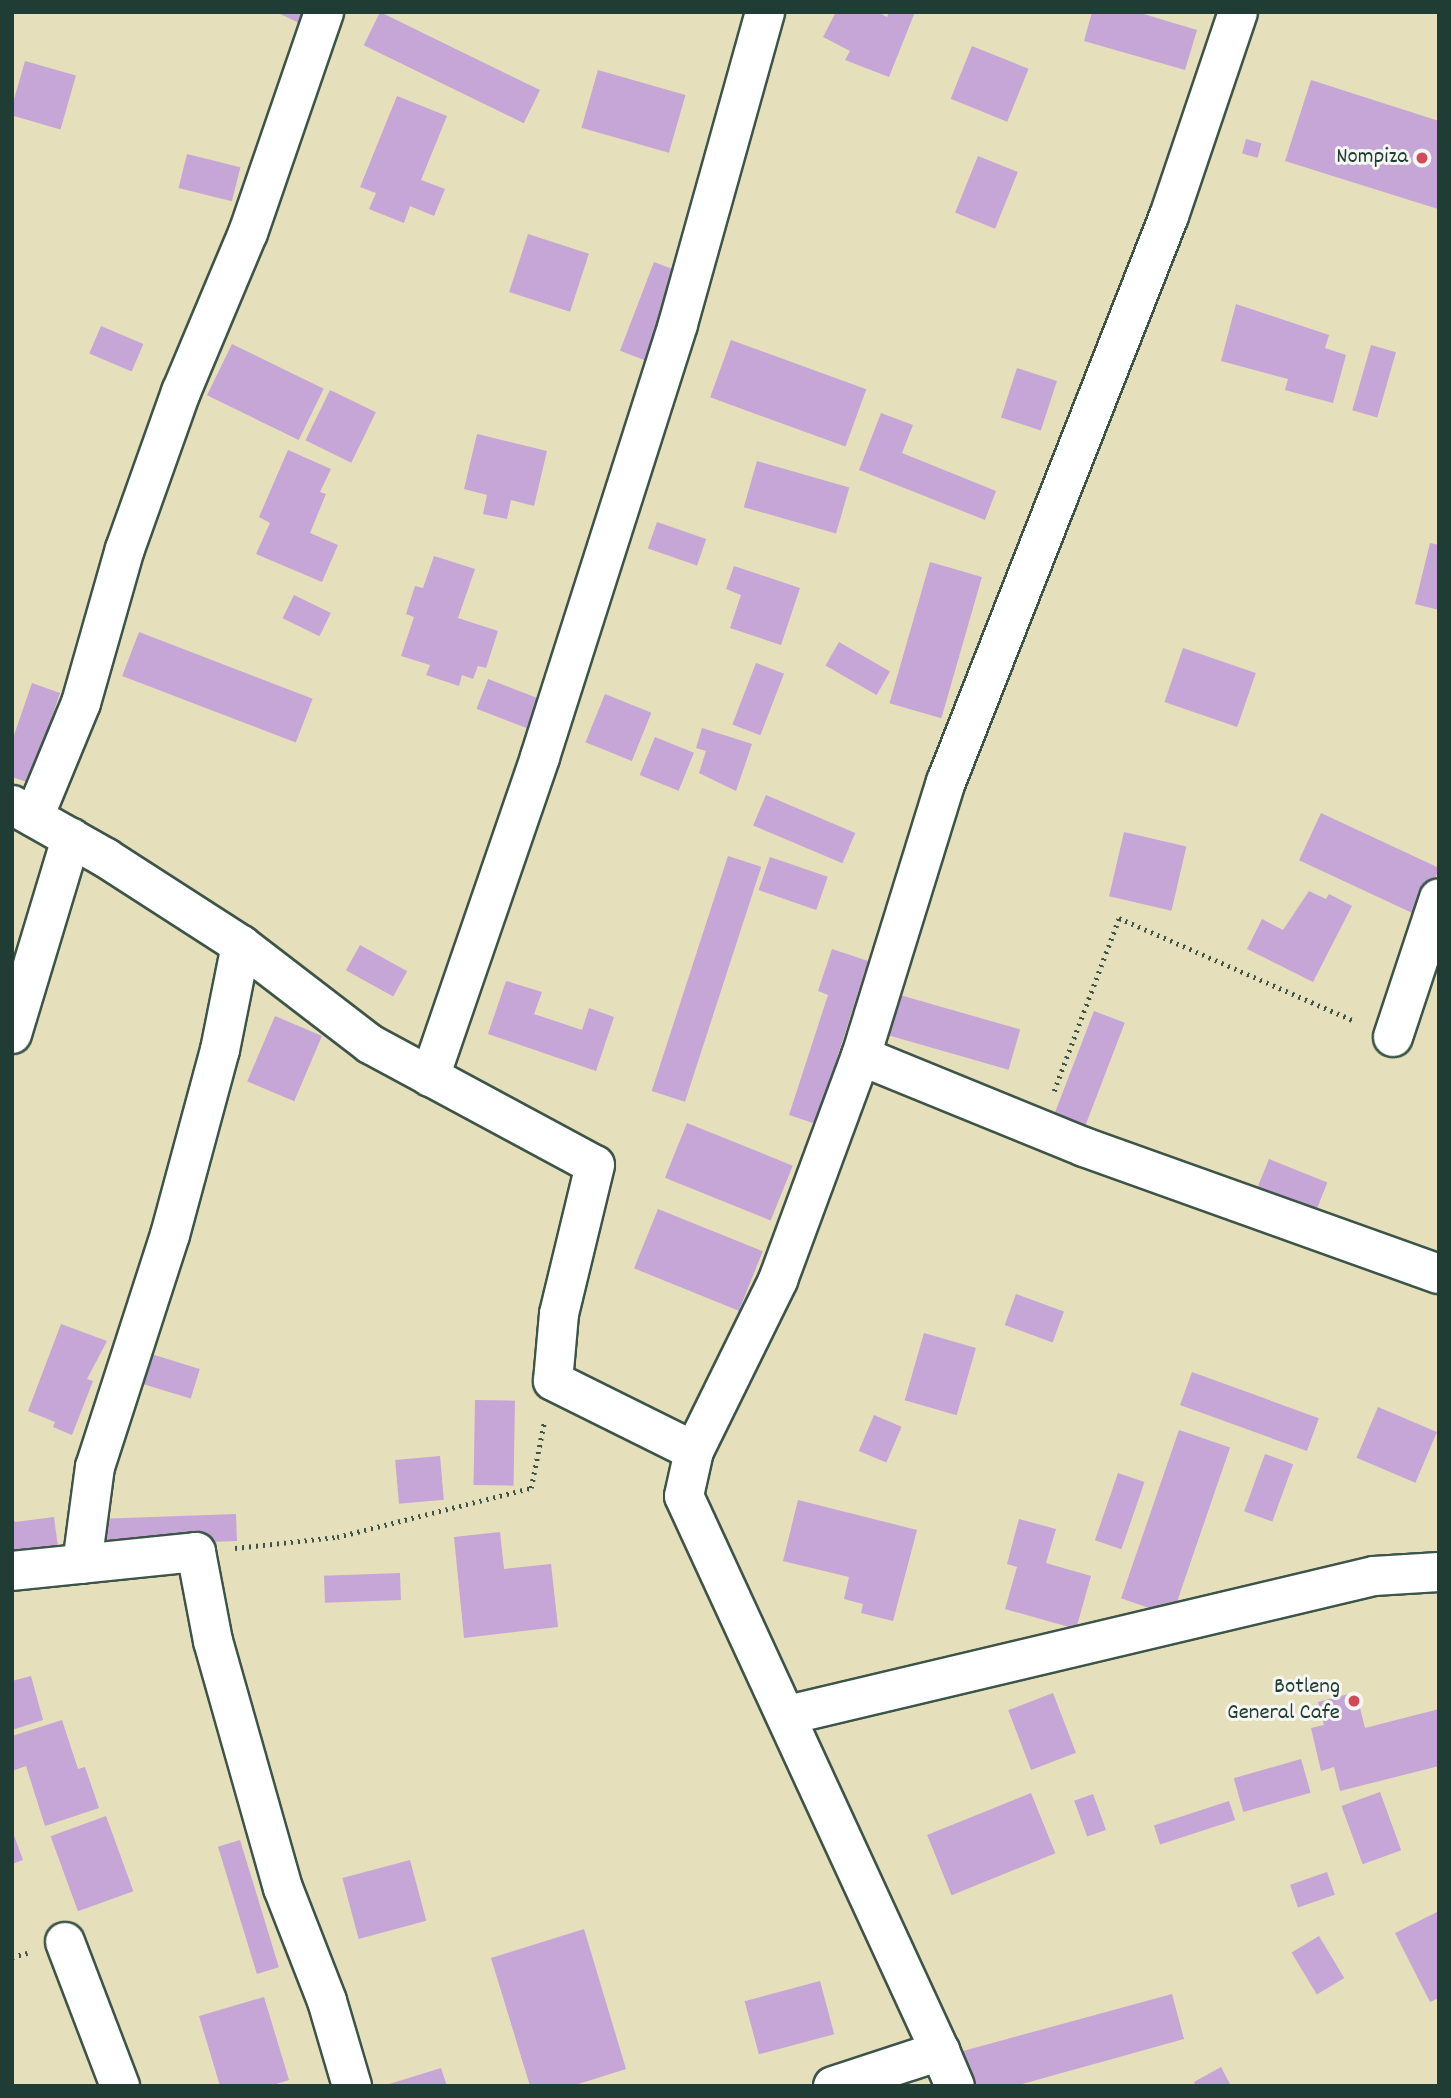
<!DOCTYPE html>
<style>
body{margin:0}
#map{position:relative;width:1451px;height:2098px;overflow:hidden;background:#e6dfbb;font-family:Dekko,sans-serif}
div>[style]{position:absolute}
.building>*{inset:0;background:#c5a6d6;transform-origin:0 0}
.path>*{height:4.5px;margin-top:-2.25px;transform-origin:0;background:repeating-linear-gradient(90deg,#3d5548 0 2px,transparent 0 7px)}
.roads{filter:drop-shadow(2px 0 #3d5548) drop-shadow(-2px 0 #3d5548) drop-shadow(0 2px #3d5548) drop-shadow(0 -2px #3d5548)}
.minor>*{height:38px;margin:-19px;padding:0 19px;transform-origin:19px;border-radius:19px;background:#fff}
.dots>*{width:19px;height:19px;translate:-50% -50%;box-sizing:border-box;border:4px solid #f6f6f2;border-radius:50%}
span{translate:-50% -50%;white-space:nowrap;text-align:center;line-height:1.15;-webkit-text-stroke:6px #f6f6f2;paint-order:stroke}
.poi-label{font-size:23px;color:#1f3d34}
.right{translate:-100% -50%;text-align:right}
.frame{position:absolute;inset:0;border:14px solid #1f3d34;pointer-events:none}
</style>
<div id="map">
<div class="building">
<i style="clip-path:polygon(276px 12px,305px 12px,301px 24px)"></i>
<i style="left:380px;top:12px;width:178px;height:37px;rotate:26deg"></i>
<i style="clip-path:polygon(836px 12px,877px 12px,887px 17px,889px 12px,915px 12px,889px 77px,845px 60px,850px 51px,823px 37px)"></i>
<i style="clip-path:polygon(1092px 12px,1137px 12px,1197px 30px,1185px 70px,1084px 41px)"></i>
<i style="left:972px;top:46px;width:61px;height:57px;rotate:22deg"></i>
<i style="left:25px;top:61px;width:53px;height:56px;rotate:16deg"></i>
<i style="left:598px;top:70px;width:91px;height:60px;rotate:16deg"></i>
<i style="clip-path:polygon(1311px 80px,1439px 121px,1438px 209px,1285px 161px)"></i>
<i style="clip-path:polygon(397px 96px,447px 116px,421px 180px,445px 189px,434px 216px,410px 206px,404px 223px,369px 209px,376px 193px,360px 187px)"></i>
<i style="left:1246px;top:139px;width:16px;height:15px;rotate:15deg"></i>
<i style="left:187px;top:154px;width:55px;height:35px;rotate:14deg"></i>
<i style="left:978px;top:156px;width:43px;height:61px;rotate:22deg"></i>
<i style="left:528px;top:234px;width:64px;height:61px;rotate:18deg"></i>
<i style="left:654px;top:262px;width:31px;height:95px;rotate:21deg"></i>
<i style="clip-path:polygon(1236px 304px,1329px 335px,1325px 348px,1346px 355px,1333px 403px,1285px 390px,1288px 379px,1221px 361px)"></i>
<i style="left:101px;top:326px;width:46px;height:30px;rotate:23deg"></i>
<i style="left:731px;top:340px;width:144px;height:61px;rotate:20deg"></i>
<i style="left:232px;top:344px;width:102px;height:57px;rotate:26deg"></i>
<i style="left:1371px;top:345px;width:26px;height:68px;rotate:16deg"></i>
<i style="left:1017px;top:368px;width:42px;height:52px;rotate:18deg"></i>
<i style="left:330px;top:390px;width:51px;height:56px;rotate:26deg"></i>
<i style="clip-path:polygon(881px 413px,913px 425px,902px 453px,996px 491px,985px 520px,859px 470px)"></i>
<i style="clip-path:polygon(477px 434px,547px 451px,534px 506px,511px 500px,507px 519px,483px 514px,487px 495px,464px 489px)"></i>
<i style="clip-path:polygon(288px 450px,331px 469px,320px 492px,326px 494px,310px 533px,338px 545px,322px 582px,256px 554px,270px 523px,259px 517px)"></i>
<i style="left:757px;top:461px;width:96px;height:48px;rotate:16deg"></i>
<i style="left:657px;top:522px;width:52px;height:28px;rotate:19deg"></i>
<i style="clip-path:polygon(1430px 543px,1439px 545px,1439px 610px,1415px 604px)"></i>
<i style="clip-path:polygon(434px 556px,475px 569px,458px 618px,498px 631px,486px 668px,478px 666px,473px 679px,462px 675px,459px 686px,426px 675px,430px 665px,401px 656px,414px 617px,406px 614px,415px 586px,423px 588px)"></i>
<i style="left:930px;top:562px;width:54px;height:147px;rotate:16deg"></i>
<i style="clip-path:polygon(734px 566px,800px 588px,781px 645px,730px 628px,741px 595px,726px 589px)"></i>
<i style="left:294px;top:595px;width:41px;height:26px;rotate:26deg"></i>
<i style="left:139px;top:632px;width:186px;height:47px;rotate:21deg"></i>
<i style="left:839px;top:642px;width:59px;height:27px;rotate:30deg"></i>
<i style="left:1183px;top:648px;width:77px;height:57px;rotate:19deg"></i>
<i style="left:756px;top:663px;width:30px;height:66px;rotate:21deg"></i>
<i style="left:488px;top:679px;width:55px;height:32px;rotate:21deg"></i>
<i style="clip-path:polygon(32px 683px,60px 693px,30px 783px,12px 777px,12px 741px)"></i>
<i style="left:605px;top:694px;width:50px;height:52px;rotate:22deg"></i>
<i style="clip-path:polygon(702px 728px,752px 744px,736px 791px,699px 773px,706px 751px,696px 748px)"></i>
<i style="left:655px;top:737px;width:42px;height:41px;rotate:22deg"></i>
<i style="left:766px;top:795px;width:97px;height:33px;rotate:23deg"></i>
<i style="left:1321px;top:813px;width:131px;height:52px;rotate:25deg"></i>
<i style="left:1124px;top:832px;width:64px;height:66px;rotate:13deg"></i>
<i style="left:728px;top:856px;width:35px;height:247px;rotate:18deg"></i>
<i style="left:770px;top:857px;width:61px;height:35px;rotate:19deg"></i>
<i style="clip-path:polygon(1309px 891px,1326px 899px,1329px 894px,1352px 906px,1313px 982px,1247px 949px,1262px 919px,1283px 930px)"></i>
<i style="left:360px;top:945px;width:54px;height:29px;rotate:29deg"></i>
<i style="clip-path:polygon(832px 949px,868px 961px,816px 1124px,789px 1115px,828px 995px,818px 991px)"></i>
<i style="clip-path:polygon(506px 981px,542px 992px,534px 1014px,582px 1030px,589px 1008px,614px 1017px,596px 1071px,488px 1034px)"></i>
<i style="left:900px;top:995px;width:125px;height:42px;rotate:16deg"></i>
<i style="left:1094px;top:1011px;width:33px;height:119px;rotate:21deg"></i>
<i style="left:275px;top:1016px;width:51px;height:71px;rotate:23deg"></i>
<i style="left:687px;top:1123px;width:114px;height:59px;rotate:22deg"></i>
<i style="left:1269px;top:1159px;width:63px;height:37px;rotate:22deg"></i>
<i style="left:658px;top:1209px;width:113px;height:64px;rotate:22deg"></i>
<i style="left:1016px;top:1294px;width:51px;height:33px;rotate:20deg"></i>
<i style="clip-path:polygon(61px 1324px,107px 1341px,87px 1379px,93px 1381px,72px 1435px,53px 1427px,55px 1422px,28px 1411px)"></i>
<i style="left:924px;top:1333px;width:54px;height:70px;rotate:16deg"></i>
<i style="left:151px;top:1354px;width:51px;height:31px;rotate:17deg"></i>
<i style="left:1192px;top:1372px;width:135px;height:35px;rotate:20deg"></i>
<i style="left:475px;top:1400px;width:40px;height:85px;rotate:1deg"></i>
<i style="left:1378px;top:1407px;width:64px;height:55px;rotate:23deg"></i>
<i style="left:874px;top:1415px;width:30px;height:39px;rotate:23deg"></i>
<i style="left:1179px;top:1430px;width:54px;height:178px;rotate:19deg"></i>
<i style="left:1265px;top:1454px;width:30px;height:61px;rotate:20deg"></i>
<i style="left:440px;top:1456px;width:44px;height:45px;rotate:85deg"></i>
<i style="left:1118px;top:1473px;width:28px;height:71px;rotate:19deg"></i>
<i style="clip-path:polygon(798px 1500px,917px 1530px,893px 1621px,861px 1613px,863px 1604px,844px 1599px,849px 1577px,783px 1561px)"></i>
<i style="left:236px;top:1514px;width:27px;height:133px;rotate:88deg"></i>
<i style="clip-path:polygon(12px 1517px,15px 1522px,54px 1517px,59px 1555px,12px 1561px)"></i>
<i style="clip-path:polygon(1019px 1519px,1056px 1529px,1046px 1563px,1091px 1576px,1076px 1629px,1005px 1609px,1017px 1567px,1007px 1564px)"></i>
<i style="clip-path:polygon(500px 1532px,504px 1569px,551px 1564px,558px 1627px,464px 1638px,454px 1537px)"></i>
<i style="left:400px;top:1573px;width:27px;height:76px;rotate:88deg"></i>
<i style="clip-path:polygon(31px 1676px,43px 1720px,12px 1730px,12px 1681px)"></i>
<i style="clip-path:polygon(1356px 1692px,1365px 1728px,1439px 1709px,1439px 1766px,1340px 1791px,1334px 1767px,1321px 1771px,1311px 1728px,1324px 1725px,1318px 1702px)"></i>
<i style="left:1053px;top:1693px;width:64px;height:48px;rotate:69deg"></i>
<i style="clip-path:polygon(62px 1720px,78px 1769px,85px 1767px,99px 1808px,45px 1826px,26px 1766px,12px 1771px,12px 1736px)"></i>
<i style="left:1301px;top:1759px;width:35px;height:70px;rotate:74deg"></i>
<i style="left:1380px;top:1792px;width:62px;height:41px;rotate:70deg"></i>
<i style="left:1031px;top:1793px;width:65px;height:112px;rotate:68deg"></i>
<i style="left:1093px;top:1794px;width:38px;height:20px;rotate:70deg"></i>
<i style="left:1229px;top:1801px;width:20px;height:79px;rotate:72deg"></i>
<i style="left:106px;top:1816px;width:80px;height:59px;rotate:70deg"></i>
<i style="clip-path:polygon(12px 1830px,23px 1860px,12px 1864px)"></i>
<i style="left:240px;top:1840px;width:133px;height:23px;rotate:73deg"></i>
<i style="left:410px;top:1860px;width:63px;height:70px;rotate:75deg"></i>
<i style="left:1327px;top:1872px;width:24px;height:39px;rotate:71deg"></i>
<i style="clip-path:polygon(1439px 1911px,1439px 1998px,1430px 2002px,1395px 1933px)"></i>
<i style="clip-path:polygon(584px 1929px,626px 2069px,572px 2086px,530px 2086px,491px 1958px)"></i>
<i style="left:1319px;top:1936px;width:49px;height:32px;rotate:59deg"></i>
<i style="left:820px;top:1981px;width:55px;height:78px;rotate:75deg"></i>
<i style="clip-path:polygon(1172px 1994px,1184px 2039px,1015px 2086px,973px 2086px,963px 2051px)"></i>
<i style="clip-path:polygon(264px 1997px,289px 2080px,270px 2086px,220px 2086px,199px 2016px)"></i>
<i style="clip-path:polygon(1221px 2067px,1231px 2086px,1196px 2086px,1194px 2082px)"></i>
<i style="clip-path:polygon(441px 2068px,447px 2086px,386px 2086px,386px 2085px)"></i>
</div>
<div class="path">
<i style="left:1054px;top:1091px;width:185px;rotate:-69.4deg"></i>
<i style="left:1119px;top:918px;width:257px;rotate:23.6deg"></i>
<i style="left:235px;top:1548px;width:103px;rotate:-6.2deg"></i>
<i style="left:337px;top:1537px;width:200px;rotate:-14.2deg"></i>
<i style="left:531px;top:1488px;width:66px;rotate:-78.7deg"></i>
<i style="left:12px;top:1957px;width:16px;rotate:-15deg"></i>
</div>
<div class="roads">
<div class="minor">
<i style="left:12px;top:805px;width:108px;rotate:29.4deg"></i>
<i style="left:106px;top:858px;width:161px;rotate:32.8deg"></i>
<i style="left:241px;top:945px;width:163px;rotate:37.5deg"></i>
<i style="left:370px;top:1044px;width:255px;rotate:28.3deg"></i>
<i style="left:595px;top:1165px;width:153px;rotate:103.6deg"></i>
<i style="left:559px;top:1314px;width:67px;rotate:95.1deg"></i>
<i style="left:553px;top:1381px;width:157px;rotate:26.4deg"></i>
<i style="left:34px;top:817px;width:123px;rotate:-67.6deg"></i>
<i style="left:81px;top:703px;width:160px;rotate:-74.1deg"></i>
<i style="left:125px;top:549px;width:167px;rotate:-70.4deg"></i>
<i style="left:181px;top:392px;width:173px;rotate:-67.2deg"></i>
<i style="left:248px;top:233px;width:234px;rotate:-71deg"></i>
<i style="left:12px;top:1034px;width:205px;rotate:-73.2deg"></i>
<i style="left:1393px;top:1037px;width:146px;rotate:-71.7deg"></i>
<i style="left:861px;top:1056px;width:241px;rotate:22.2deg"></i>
<i style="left:1084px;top:1147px;width:377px;rotate:19.7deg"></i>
<i style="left:430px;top:1077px;width:338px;rotate:-71deg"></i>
<i style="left:540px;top:757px;width:454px;rotate:-72.3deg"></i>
<i style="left:678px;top:324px;width:324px;rotate:-74.4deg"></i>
<i style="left:82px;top:1564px;width:98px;rotate:-82.4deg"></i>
<i style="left:95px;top:1467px;width:244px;rotate:-72.1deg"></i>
<i style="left:170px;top:1235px;width:192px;rotate:-74.9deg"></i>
<i style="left:220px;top:1050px;width:107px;rotate:-78.7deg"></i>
<i style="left:12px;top:1571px;width:185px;rotate:-5.9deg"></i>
<i style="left:196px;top:1552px;width:91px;rotate:79.2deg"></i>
<i style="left:213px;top:1641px;width:257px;rotate:74.2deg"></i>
<i style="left:283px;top:1888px;width:121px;rotate:68.7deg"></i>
<i style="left:327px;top:2001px;width:89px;rotate:73.6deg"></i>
<i style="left:788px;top:1715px;width:602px;rotate:-13.34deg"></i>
<i style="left:1374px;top:1576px;width:65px;rotate:-3.5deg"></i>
<i style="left:65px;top:1942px;width:154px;rotate:69.1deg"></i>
<i style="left:940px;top:2051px;width:611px;rotate:-114.76deg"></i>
<i style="left:684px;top:1496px;width:46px;rotate:-77.5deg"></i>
<i style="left:694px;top:1451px;width:191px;rotate:-63.8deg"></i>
<i style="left:778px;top:1280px;width:239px;rotate:-69.7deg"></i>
<i style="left:861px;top:1056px;width:287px;rotate:-72.8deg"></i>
<i style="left:946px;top:782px;width:608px;rotate:-68.5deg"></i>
<i style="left:1169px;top:216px;width:215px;rotate:-71.3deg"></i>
<i style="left:833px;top:2086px;width:113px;rotate:-18.1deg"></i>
<i style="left:940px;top:2051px;width:38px;rotate:67deg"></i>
</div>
</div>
<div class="dots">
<i style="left:1422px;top:158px;background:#d1495b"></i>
<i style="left:1354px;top:1701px;background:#d1495b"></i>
</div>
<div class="poi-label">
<span class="right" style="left:1408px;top:158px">Nompiza</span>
<span class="right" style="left:1340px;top:1701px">Botleng<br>General Cafe</span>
</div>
<div class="frame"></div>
</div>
